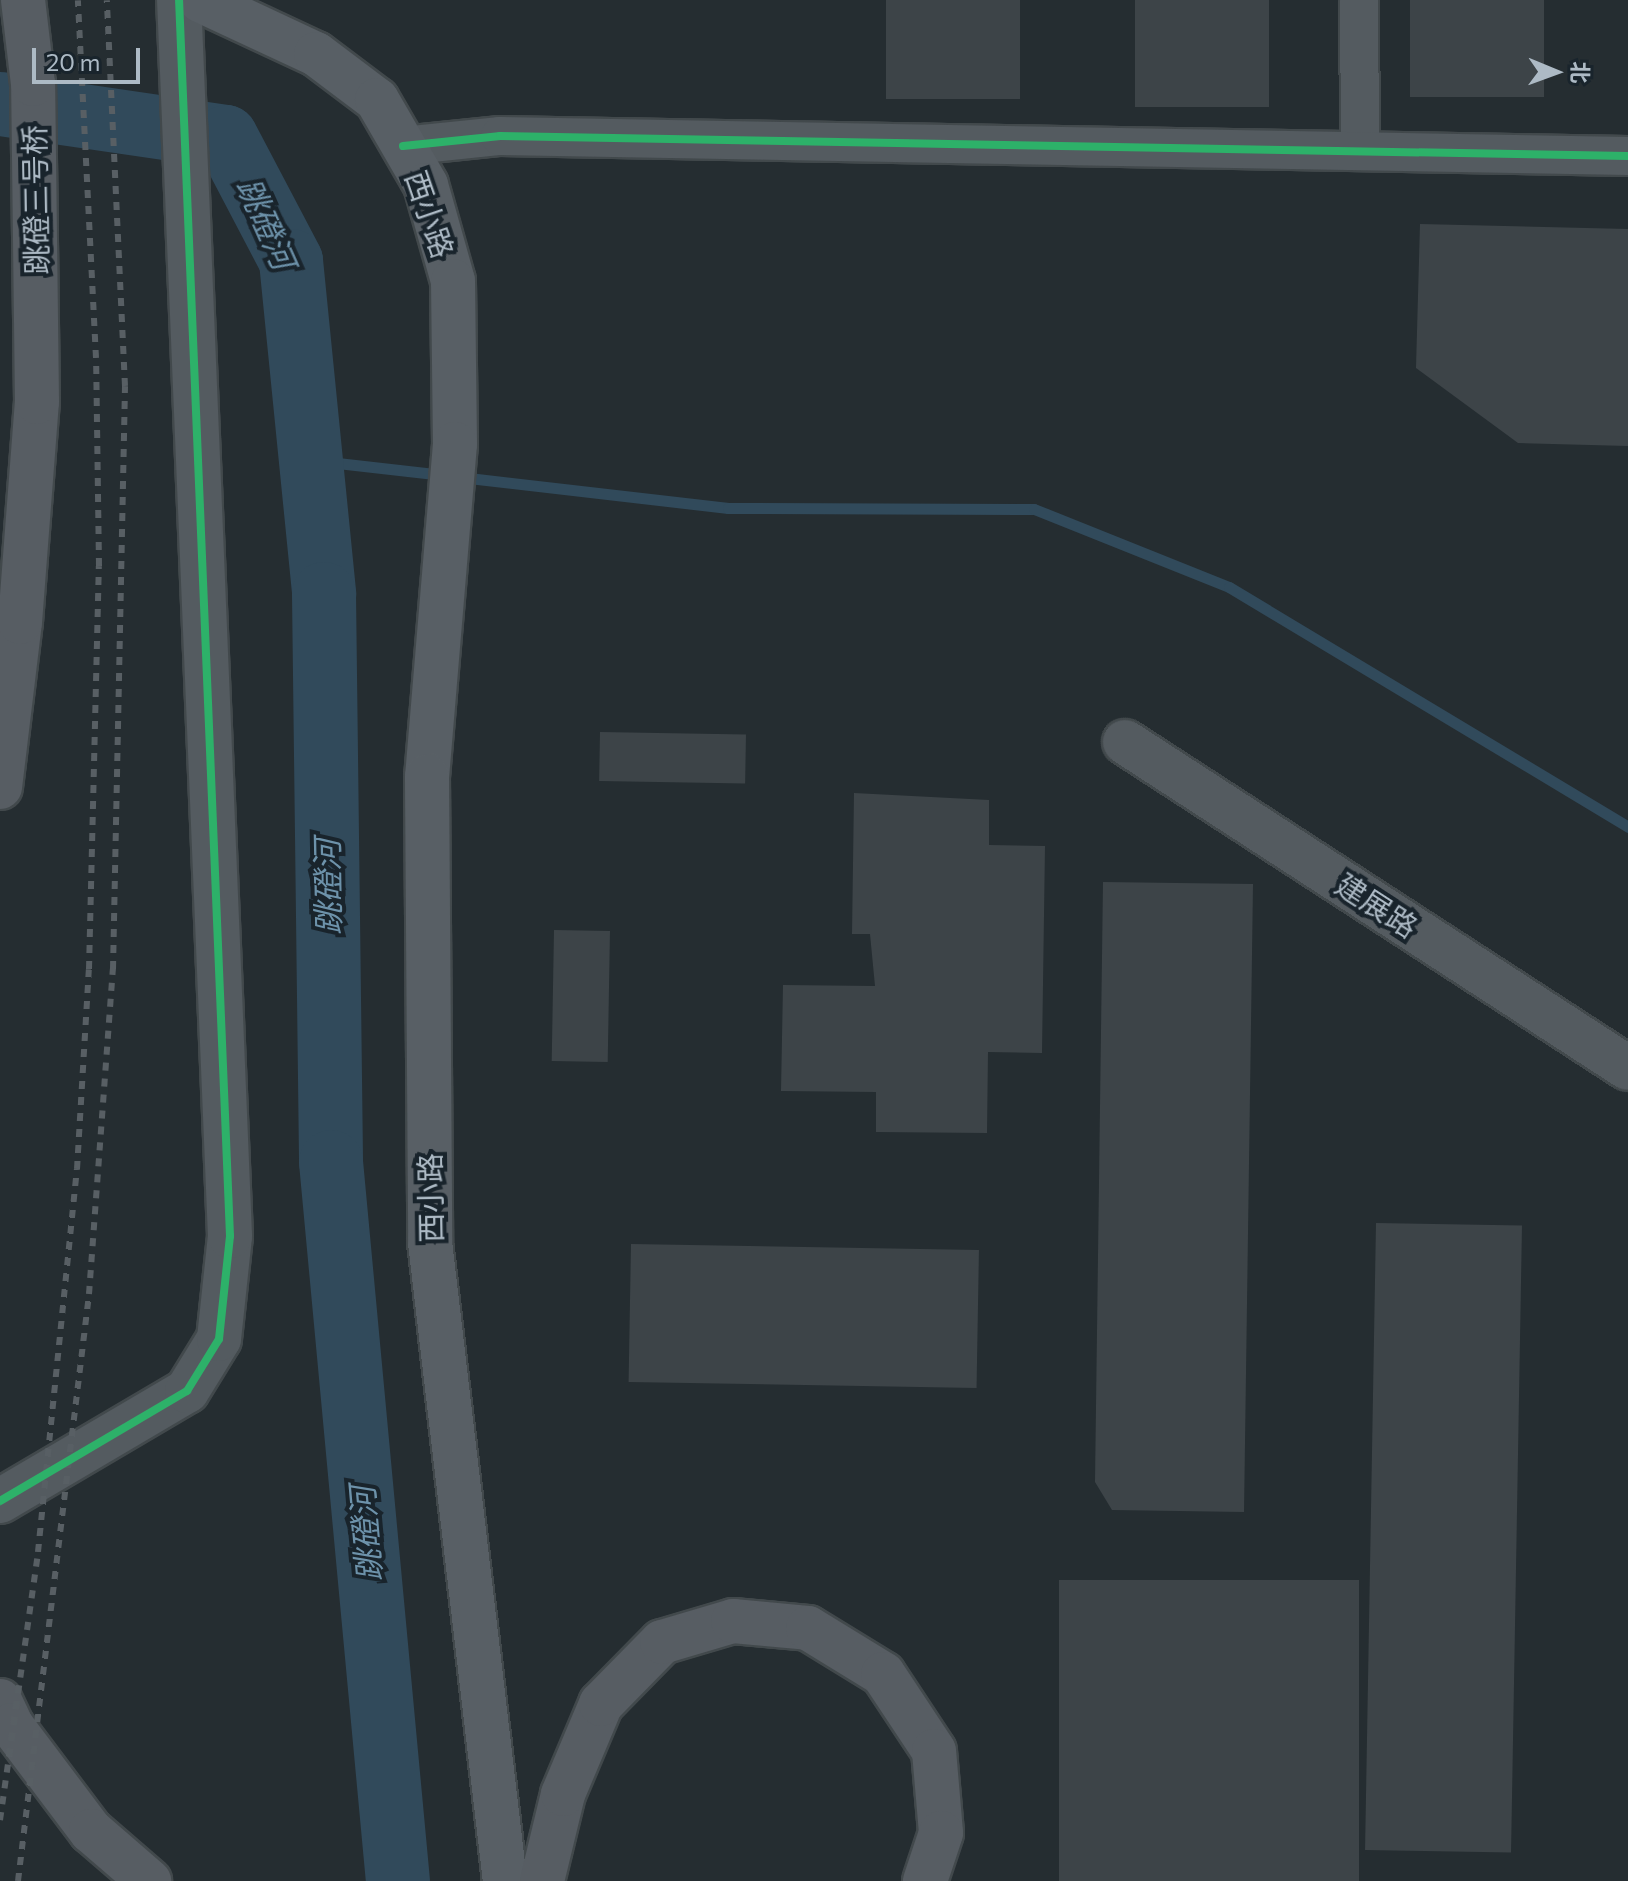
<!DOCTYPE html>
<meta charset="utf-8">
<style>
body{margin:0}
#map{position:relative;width:1628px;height:1881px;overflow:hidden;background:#252d31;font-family:Commissioner,"Noto Sans SC",sans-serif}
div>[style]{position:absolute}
.stream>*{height:11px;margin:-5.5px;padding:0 5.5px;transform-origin:5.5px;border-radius:5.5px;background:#314a5b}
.river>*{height:64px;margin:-32px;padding:0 32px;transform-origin:32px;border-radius:32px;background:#314a5b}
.building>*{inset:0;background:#3d4448;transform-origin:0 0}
.roads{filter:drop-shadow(2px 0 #42494c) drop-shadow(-2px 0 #42494c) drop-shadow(0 2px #42494c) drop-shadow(0 -2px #42494c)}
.minor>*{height:38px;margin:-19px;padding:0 19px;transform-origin:19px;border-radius:19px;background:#545b60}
.tertiary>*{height:44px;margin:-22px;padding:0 22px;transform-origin:22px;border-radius:22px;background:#545b60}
.secondary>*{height:44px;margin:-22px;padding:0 22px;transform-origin:22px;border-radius:22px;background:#585f65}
.primary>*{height:44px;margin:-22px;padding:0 22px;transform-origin:22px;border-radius:22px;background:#575d63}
.rail>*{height:6px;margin-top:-3px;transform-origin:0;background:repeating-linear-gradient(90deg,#585f64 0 8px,transparent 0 16px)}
.cycleway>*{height:8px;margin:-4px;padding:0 4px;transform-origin:4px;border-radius:4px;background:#2db169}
span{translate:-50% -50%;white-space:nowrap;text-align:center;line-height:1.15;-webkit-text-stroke:8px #19242c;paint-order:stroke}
.street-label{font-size:30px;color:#adbac5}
.water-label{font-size:32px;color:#6d92aa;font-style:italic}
.north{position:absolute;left:1516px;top:32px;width:80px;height:80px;-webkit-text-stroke:6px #19242c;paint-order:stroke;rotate:91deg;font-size:22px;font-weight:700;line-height:32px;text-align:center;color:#adbac5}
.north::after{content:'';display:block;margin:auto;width:28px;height:36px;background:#adbac5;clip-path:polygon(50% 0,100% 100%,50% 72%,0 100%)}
.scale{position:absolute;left:32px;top:48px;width:108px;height:36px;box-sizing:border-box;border:4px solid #adbac5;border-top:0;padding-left:10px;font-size:24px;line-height:28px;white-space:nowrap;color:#adbac5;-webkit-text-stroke:6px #19242c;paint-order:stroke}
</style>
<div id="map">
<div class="stream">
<i style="left:311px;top:460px;width:133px;rotate:6.5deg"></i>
<i style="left:460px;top:477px;width:270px;rotate:6.6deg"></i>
<i style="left:728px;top:508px;width:306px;rotate:0.2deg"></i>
<i style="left:1034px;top:509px;width:210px;rotate:21.8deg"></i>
<i style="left:1229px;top:587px;width:466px;rotate:31deg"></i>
</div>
<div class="river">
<i style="left:0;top:104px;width:228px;rotate:8.3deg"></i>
<i style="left:226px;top:137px;width:140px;rotate:62.3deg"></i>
<i style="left:291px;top:261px;width:335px;rotate:84.3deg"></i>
<i style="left:324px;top:594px;width:568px;rotate:89.29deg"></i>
<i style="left:331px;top:1162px;width:722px;rotate:84.68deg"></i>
</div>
<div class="building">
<i style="left:886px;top:0;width:134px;height:99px"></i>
<i style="left:1135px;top:0;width:134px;height:107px"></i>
<i style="left:1410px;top:0;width:134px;height:97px"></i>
<i style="clip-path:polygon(1420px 224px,1628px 229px,1628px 446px,1518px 443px,1416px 368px)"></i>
<i style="left:600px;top:732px;width:146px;height:49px;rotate:1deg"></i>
<i style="clip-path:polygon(854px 793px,989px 800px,989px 845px,1045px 846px,1042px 1053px,988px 1052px,987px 1133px,876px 1132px,876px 1092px,781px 1091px,783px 985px,875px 986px,870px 934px,852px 934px)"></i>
<i style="clip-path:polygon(1103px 882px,1253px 884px,1244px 1512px,1112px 1510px,1095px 1482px)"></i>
<i style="left:554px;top:930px;width:56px;height:131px;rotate:1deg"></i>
<i style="left:1376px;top:1223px;width:146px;height:627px;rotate:1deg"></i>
<i style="left:631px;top:1244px;width:348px;height:138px;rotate:1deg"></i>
<i style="left:1359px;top:1580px;width:301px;height:300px;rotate:90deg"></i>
</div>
<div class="roads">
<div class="minor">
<i style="left:1359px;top:0;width:151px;rotate:89.6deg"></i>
<i style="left:403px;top:146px;width:98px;rotate:-5.9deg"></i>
<i style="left:500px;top:136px;width:1128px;rotate:1.02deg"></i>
</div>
<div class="tertiary">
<i style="left:1125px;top:742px;width:599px;rotate:32.95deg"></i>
<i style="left:0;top:1501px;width:217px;rotate:-30.5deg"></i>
<i style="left:187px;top:1391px;width:61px;rotate:-58.4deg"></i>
<i style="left:219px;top:1339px;width:104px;rotate:-83.9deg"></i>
<i style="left:230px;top:1236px;width:1237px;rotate:-92.36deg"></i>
</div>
<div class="secondary">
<i style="left:200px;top:0;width:128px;rotate:25deg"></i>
<i style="left:316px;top:54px;width:76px;rotate:37deg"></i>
<i style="left:377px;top:100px;width:98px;rotate:60deg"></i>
<i style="left:426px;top:185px;width:100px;rotate:74.3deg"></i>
<i style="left:453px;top:281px;width:163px;rotate:89.3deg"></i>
<i style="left:455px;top:444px;width:333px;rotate:94.8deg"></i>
<i style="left:427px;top:776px;width:466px;rotate:89.6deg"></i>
<i style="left:430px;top:1242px;width:643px;rotate:83.31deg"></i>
</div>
<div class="primary">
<i style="left:0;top:787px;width:166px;rotate:-83.1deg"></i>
<i style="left:20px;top:622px;width:221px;rotate:-85.6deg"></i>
<i style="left:37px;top:402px;width:318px;rotate:-90.7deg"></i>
<i style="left:33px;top:84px;width:85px;rotate:-96.8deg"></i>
<i style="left:0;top:1701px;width:26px;rotate:65deg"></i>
<i style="left:11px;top:1725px;width:133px;rotate:53deg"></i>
<i style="left:91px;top:1831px;width:77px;rotate:40.8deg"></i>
<i style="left:542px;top:1881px;width:89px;rotate:-76.4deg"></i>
<i style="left:563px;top:1794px;width:98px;rotate:-67.1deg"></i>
<i style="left:601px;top:1704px;width:87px;rotate:-45.5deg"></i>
<i style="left:662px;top:1642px;width:74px;rotate:-16.5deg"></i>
<i style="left:733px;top:1621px;width:75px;rotate:5.3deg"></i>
<i style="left:808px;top:1628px;width:88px;rotate:31.5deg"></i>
<i style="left:883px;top:1674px;width:92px;rotate:56.5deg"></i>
<i style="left:934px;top:1751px;width:82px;rotate:85.1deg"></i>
<i style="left:941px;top:1833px;width:51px;rotate:108.4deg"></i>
</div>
</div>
<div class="rail">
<i style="left:0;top:1820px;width:271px;rotate:-81.9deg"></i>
<i style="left:38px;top:1552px;width:385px;rotate:-84.2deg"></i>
<i style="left:77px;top:1169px;width:200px;rotate:-86.6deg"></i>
<i style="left:89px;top:969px;width:403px;rotate:-88.6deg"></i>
<i style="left:99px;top:566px;width:208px;rotate:-90.8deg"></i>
<i style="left:96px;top:358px;width:358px;rotate:-92.9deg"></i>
<i style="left:18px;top:1881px;width:591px;rotate:-83.1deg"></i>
<i style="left:89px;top:1294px;width:326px;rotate:-85.8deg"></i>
<i style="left:113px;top:969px;width:583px;rotate:-88.82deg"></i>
<i style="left:125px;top:386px;width:386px;rotate:-92.7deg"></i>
</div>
<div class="cycleway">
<i style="left:403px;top:146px;width:98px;rotate:-5.9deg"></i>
<i style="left:500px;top:136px;width:1128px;rotate:1.02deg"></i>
<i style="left:0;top:1501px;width:217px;rotate:-30.5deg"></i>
<i style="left:187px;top:1391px;width:61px;rotate:-58.4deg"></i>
<i style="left:219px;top:1339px;width:104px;rotate:-83.9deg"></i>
<i style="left:230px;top:1236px;width:1237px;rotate:-92.36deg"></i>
</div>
<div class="street-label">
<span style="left:35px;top:200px;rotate:-91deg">跳磴三号桥</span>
<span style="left:430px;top:214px;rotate:71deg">西小路</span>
<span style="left:1377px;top:905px;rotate:33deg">建展路</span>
<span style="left:430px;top:1198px;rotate:-91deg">西小路</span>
</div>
<div class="water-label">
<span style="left:267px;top:223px;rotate:66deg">跳磴河</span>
<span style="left:327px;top:887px;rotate:-91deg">跳磴河</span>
<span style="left:365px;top:1534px;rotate:-95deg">跳磴河</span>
</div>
<div class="north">北</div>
<div class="scale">20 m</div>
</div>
